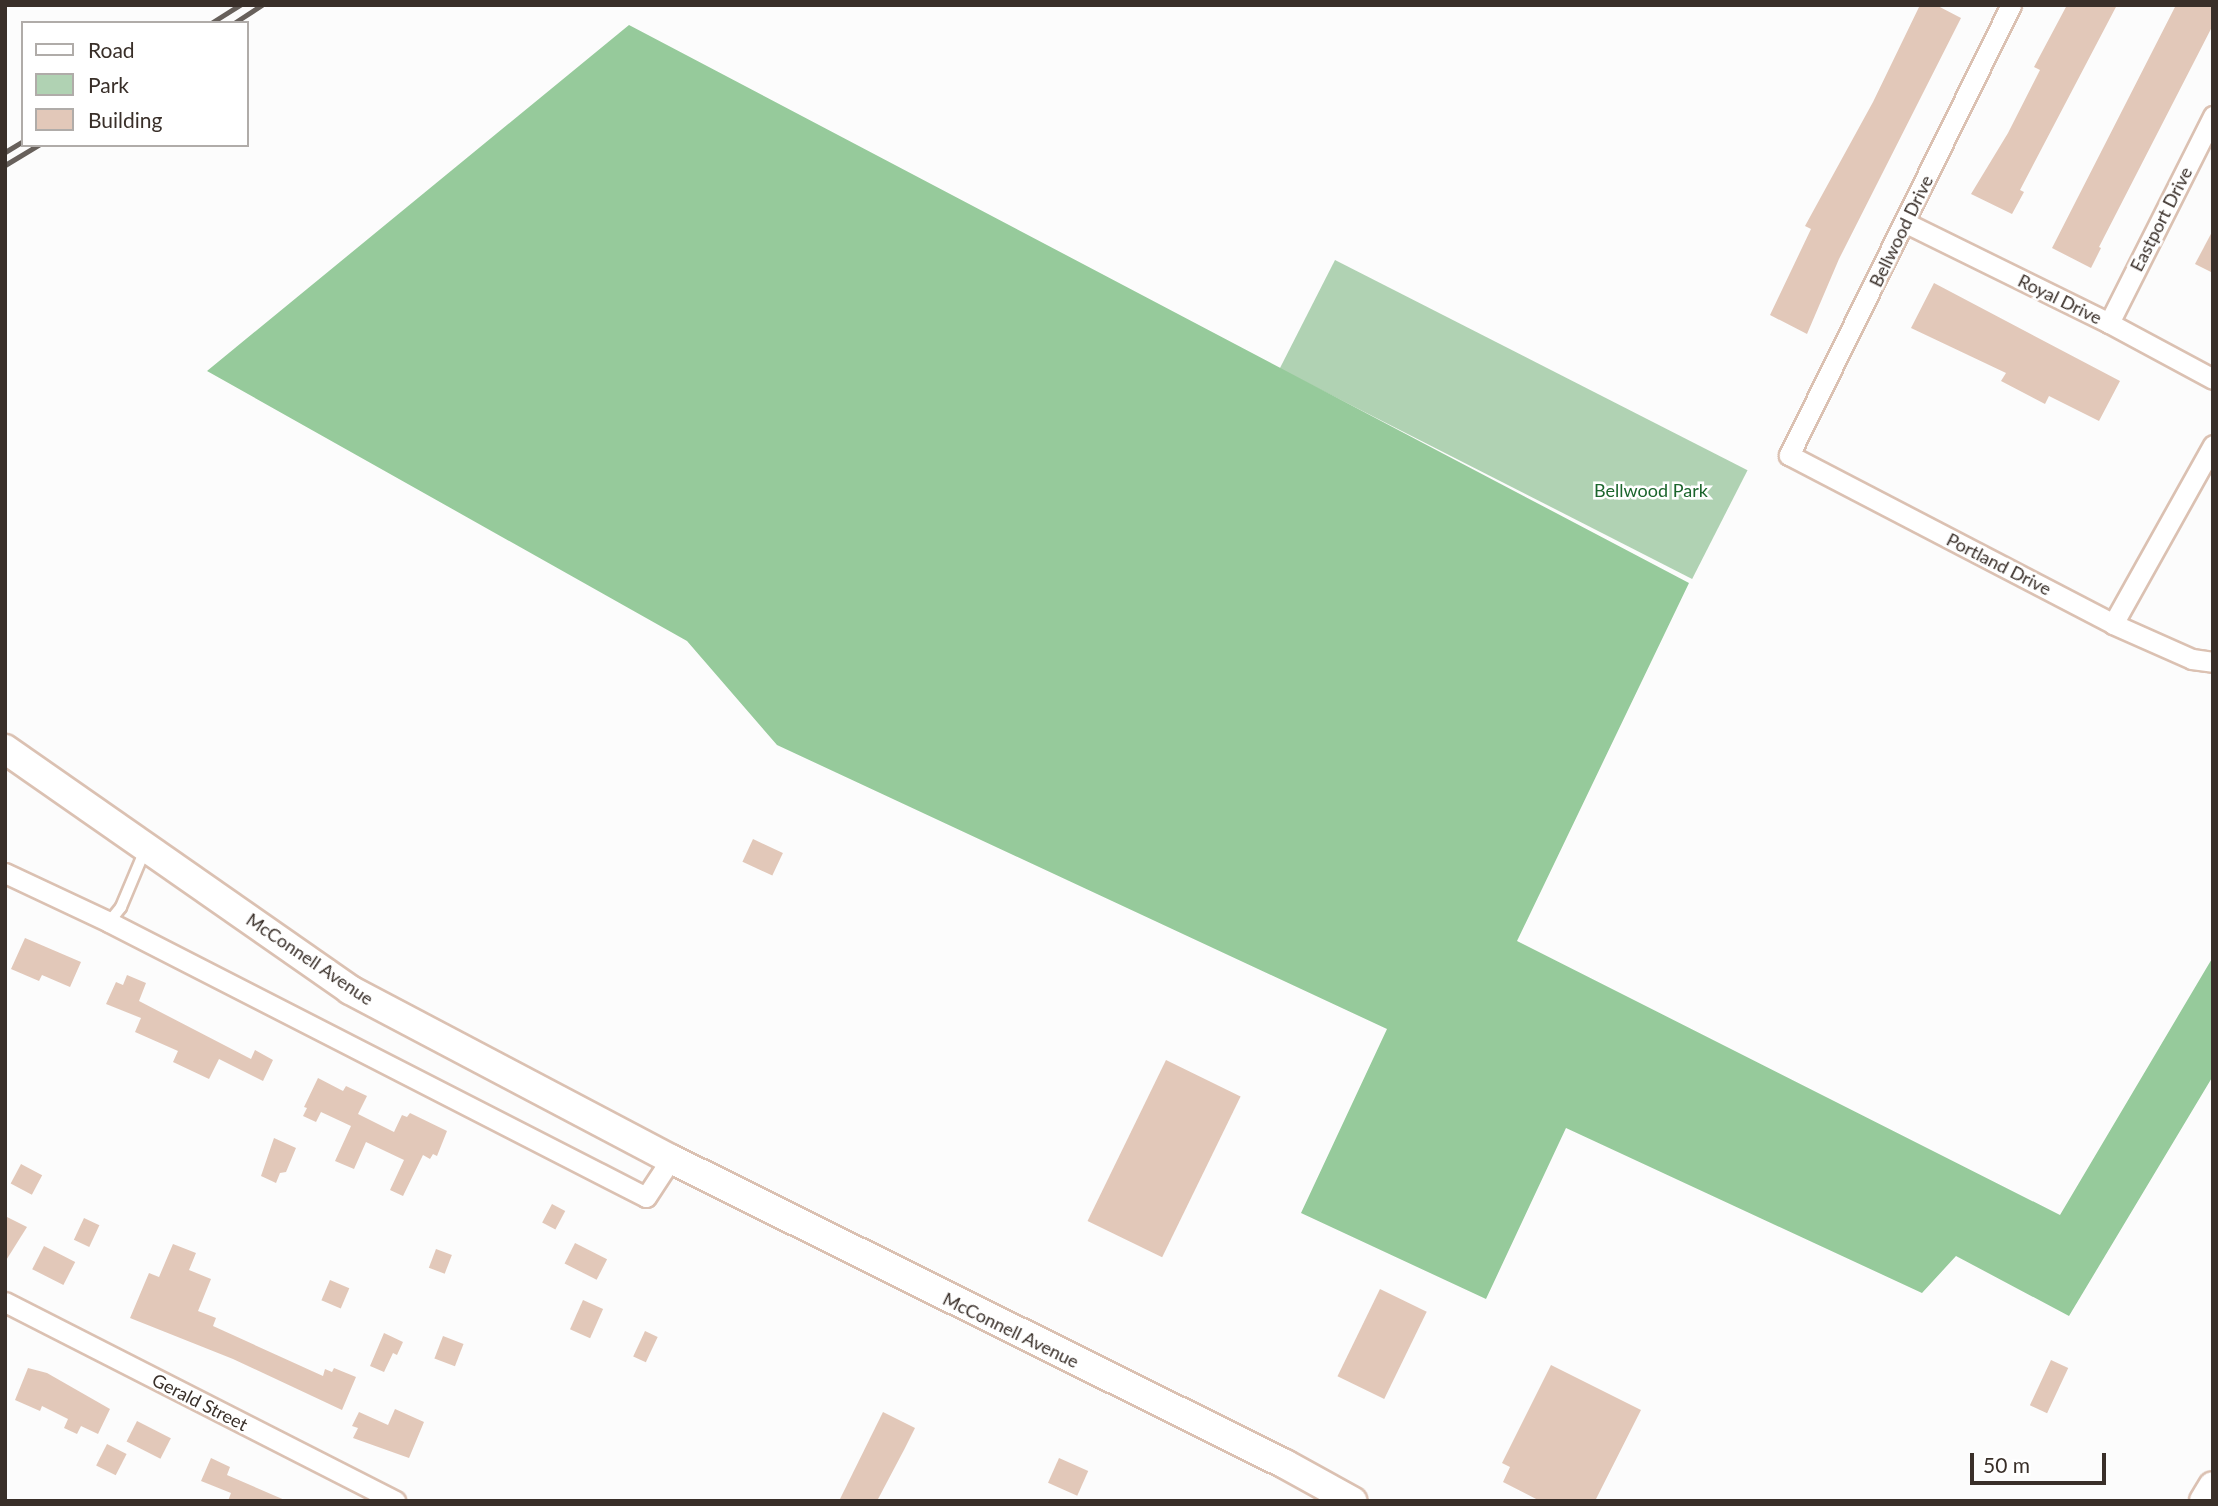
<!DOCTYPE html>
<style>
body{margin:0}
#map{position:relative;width:2218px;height:1506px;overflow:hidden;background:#fcfcfc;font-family:Lato,sans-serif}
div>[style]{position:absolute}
.green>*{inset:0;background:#b0d2b3;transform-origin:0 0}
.forest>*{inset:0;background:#96ca9b}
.building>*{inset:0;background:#e2c8b9;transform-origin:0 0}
.roads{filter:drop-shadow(2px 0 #dbc1b2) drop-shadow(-2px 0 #dbc1b2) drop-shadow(0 2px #dbc1b2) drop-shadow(0 -2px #dbc1b2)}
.lane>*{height:10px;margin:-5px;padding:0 5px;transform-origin:5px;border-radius:5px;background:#fff}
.street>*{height:19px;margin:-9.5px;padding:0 9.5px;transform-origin:9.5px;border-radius:9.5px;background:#fff}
.secondary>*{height:28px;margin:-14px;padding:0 14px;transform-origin:14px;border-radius:14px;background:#fff}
.rail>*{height:5px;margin:-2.5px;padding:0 2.5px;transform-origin:2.5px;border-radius:2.5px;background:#67605b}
span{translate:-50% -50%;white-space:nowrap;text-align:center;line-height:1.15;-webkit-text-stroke:5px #fff;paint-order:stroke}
.street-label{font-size:18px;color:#392f29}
.park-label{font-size:18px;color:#1b652c}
.frame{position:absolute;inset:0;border:7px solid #392f29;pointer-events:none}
.legend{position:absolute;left:21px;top:21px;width:228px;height:126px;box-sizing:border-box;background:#fff;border:2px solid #b0aca9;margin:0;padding:9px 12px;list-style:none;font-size:21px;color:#392f29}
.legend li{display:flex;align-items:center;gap:14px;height:35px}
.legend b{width:35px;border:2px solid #b0aca9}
.scale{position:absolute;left:1970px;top:1453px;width:136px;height:32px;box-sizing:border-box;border:4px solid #392f29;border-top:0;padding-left:9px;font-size:21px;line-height:24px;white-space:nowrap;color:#392f29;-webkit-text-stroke:5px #fff;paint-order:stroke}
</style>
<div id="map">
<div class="green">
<i style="left:1335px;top:260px;width:463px;height:122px;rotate:27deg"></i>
</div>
<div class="forest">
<i style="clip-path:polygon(629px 25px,1689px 583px,1517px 941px,2060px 1215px,2213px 957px,2213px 1076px,2069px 1316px,1956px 1256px,1922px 1293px,1566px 1128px,1486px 1299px,1301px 1213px,1387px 1029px,777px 745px,687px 641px,207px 371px)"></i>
</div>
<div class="building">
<i style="clip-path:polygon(1920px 5px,1936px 5px,1961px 18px,1839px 259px,1807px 334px,1770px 315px,1811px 229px,1805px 226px,1873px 102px)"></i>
<i style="clip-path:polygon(2067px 5px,2117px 5px,2020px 190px,2024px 192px,2012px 214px,1971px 194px,2008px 133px,2040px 70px,2034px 67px)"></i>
<i style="clip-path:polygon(2176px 5px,2213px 5px,2213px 25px,2099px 247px,2101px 248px,2091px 268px,2052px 248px)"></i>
<i style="clip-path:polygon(2213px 230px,2213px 273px,2195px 264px)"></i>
<i style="clip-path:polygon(1934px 283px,2120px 381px,2099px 421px,2049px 396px,2045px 404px,2001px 381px,2006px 373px,1911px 328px)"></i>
<i style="left:753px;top:839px;width:33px;height:25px;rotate:25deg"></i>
<i style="clip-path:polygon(25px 938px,81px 962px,70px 987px,42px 975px,39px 981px,11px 969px)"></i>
<i style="clip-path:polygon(127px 975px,146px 983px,139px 1001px,251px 1059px,255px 1050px,273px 1060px,263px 1081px,219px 1059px,209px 1079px,173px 1062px,178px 1051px,135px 1032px,141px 1018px,106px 1004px,116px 982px,123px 985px)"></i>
<i style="left:1166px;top:1060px;width:83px;height:179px;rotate:26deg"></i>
<i style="clip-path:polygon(318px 1078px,343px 1091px,346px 1086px,367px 1096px,358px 1114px,394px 1132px,402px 1115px,407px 1117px,410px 1113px,447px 1131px,437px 1156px,433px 1154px,430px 1159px,423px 1155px,403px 1196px,390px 1190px,404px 1160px,366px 1142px,354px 1169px,335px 1161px,351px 1126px,321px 1112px,316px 1122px,303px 1116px,307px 1108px,304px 1107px)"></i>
<i style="clip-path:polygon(274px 1138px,296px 1148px,286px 1172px,280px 1173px,276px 1183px,261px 1176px)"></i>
<i style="left:21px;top:1164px;width:24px;height:22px;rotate:28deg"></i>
<i style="left:552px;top:1204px;width:15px;height:21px;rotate:28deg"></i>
<i style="clip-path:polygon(5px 1216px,27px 1227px,5px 1262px)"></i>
<i style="left:84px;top:1218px;width:17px;height:24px;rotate:25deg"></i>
<i style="left:575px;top:1243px;width:36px;height:23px;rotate:27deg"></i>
<i style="clip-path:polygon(173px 1244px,196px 1253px,189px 1270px,211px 1279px,198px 1311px,216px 1318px,213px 1326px,323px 1376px,325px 1369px,332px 1372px,334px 1368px,356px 1377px,342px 1410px,233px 1359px,130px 1318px,149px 1273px,159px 1277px)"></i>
<i style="left:44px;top:1246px;width:35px;height:26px;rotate:27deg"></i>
<i style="left:436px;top:1249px;width:17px;height:20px;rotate:21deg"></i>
<i style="left:330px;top:1280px;width:21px;height:22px;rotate:23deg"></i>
<i style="left:1380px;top:1289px;width:52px;height:97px;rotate:26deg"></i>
<i style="left:583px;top:1300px;width:22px;height:32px;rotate:24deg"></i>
<i style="left:645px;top:1331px;width:14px;height:28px;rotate:25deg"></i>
<i style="clip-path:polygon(384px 1333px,403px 1342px,397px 1355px,393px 1353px,384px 1372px,370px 1366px)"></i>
<i style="left:443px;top:1336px;width:22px;height:24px;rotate:21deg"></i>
<i style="left:2051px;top:1360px;width:19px;height:50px;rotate:25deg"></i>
<i style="clip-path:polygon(1551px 1365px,1641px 1410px,1595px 1501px,1540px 1501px,1503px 1482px,1510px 1467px,1502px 1463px)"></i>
<i style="clip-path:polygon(28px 1368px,47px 1373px,110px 1409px,98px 1434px,81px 1426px,77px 1434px,64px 1428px,68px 1419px,42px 1406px,40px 1411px,15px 1400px)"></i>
<i style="clip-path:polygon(395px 1409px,424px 1422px,409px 1458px,353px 1438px,358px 1428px,352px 1426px,359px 1412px,388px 1425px)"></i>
<i style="clip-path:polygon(883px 1412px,915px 1428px,905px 1448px,877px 1501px,839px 1501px)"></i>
<i style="left:137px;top:1421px;width:38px;height:23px;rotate:27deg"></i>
<i style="left:107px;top:1444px;width:22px;height:24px;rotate:27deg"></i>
<i style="clip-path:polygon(211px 1458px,230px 1467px,227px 1475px,287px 1501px,228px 1501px,231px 1493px,201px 1481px)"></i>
<i style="left:1059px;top:1458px;width:32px;height:27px;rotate:24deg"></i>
</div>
<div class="roads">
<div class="lane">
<i style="left:109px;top:922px;width:19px;rotate:-51deg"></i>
<i style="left:121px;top:907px;width:62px;rotate:-67.2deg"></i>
</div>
<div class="street">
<i style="left:2011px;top:5px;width:502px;rotate:116.26deg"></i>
<i style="left:1789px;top:455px;width:365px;rotate:27.5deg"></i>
<i style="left:2113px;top:624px;width:86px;rotate:23.9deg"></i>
<i style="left:2192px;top:659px;width:21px;rotate:8deg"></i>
<i style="left:1906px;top:223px;width:226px;rotate:26.2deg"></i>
<i style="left:2109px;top:323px;width:118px;rotate:28.3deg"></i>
<i style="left:2109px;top:323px;width:232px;rotate:-63.3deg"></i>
<i style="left:2113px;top:624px;width:205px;rotate:-60.8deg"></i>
<i style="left:5px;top:873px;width:115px;rotate:25.2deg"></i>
<i style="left:109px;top:922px;width:603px;rotate:27.12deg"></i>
<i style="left:646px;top:1197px;width:45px;rotate:-56.7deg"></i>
<i style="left:5px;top:1302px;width:438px;rotate:27deg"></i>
</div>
<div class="secondary">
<i style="left:5px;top:749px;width:421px;rotate:34.9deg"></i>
<i style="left:350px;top:990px;width:363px;rotate:27.8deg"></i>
<i style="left:671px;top:1159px;width:686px;rotate:26.42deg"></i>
<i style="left:1285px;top:1464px;width:77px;rotate:28.9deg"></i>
<i style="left:2204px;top:1501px;width:17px;rotate:-59deg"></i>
</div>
</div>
<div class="rail">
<i style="left:211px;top:23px;width:34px;rotate:-32deg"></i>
<i style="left:234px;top:23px;width:33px;rotate:-33deg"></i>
<i style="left:5px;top:152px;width:21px;rotate:-31deg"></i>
<i style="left:5px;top:165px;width:39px;rotate:-31deg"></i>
</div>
<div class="street-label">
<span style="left:2161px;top:219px;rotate:-63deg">Eastport Drive</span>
<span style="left:1901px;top:231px;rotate:-64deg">Bellwood Drive</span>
<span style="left:2060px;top:299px;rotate:26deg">Royal Drive</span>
<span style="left:1999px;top:564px;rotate:27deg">Portland Drive</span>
<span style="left:310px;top:959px;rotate:34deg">McConnell Avenue</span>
<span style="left:1011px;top:1330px;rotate:26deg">McConnell Avenue</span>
<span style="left:200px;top:1402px;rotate:27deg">Gerald Street</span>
</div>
<div class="park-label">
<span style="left:1651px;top:490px">Bellwood Park</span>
</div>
<div class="frame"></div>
<ul class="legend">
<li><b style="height:9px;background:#fff"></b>Road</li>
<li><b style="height:19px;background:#b0d2b3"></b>Park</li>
<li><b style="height:19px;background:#e2c8b9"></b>Building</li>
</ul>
<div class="scale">50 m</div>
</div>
